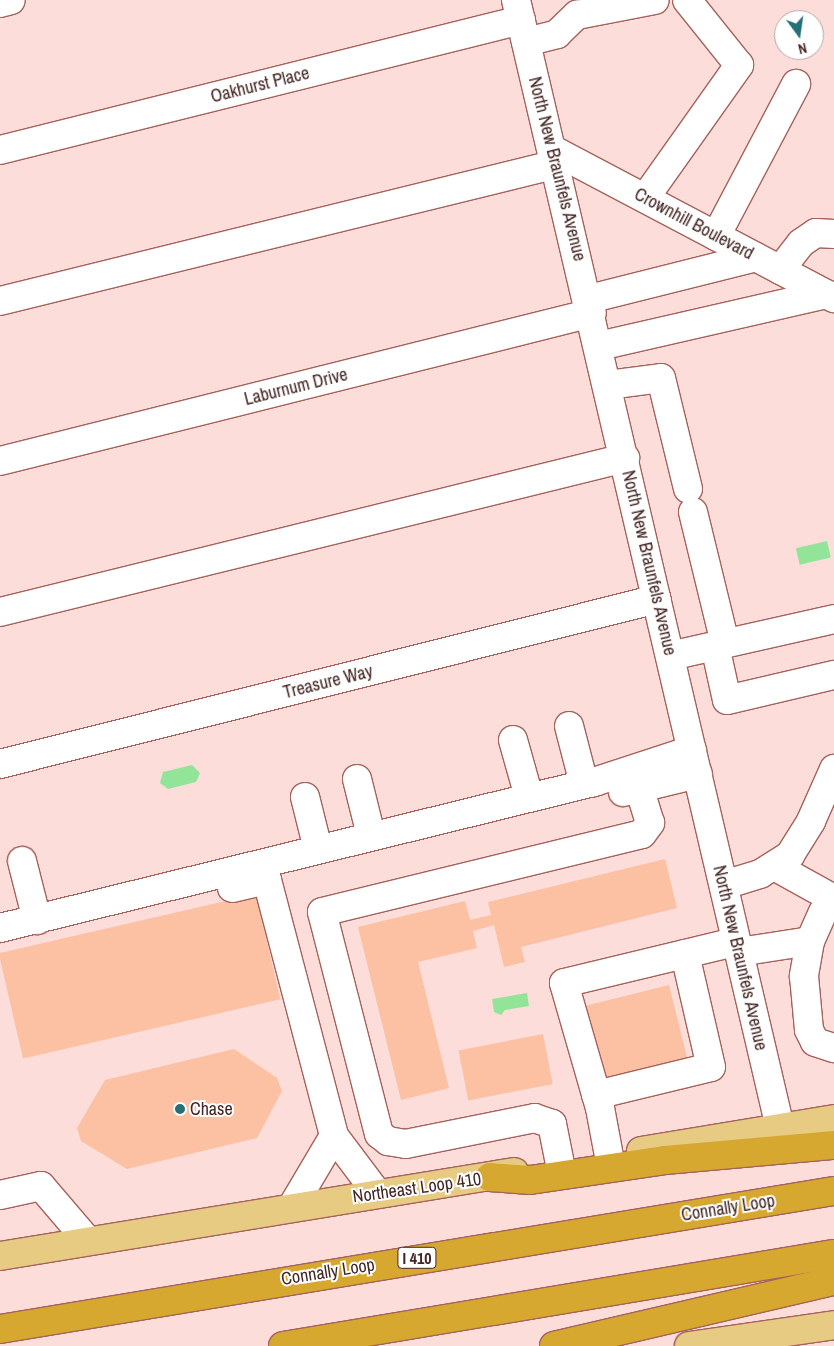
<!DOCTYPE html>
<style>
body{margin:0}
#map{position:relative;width:834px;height:1346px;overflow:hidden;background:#fcddd9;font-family:"Archivo Narrow",sans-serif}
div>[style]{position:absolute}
.water>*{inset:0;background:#92e598;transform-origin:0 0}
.building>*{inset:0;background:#fcc0a3;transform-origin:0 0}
.roads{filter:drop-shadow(1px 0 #a5625b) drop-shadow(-1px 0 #a5625b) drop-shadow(0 1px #a5625b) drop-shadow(0 -1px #a5625b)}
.minor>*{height:28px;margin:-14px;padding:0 14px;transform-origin:14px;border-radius:14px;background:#fff}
.major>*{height:28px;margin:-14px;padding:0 14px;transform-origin:14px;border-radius:14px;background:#e7cb82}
.highway>*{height:28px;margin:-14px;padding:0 14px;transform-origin:14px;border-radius:14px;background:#d7a82f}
.dots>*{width:14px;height:14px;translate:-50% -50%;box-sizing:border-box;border:2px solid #fff;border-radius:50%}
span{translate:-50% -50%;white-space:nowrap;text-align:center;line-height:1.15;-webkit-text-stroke:4px #fff;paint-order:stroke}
.shield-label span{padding:1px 4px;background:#fff;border:1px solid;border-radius:4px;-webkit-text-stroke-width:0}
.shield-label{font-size:16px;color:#432623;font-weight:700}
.street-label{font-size:18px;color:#432623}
.poi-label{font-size:18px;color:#432623}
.left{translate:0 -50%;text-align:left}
.north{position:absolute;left:774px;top:10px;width:50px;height:50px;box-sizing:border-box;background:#fff;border:1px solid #b4a8a7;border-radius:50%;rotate:166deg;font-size:14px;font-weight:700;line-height:20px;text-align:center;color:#432623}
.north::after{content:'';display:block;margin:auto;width:18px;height:22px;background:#256f77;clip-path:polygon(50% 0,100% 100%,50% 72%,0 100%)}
</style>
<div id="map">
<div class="water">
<i style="left:827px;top:541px;width:17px;height:32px;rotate:77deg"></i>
<i style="clip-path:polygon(192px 765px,200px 773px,196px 782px,168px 789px,160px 783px,163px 772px)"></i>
<i style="clip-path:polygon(527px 993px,529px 1006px,505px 1010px,501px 1015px,494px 1012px,492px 999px)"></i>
</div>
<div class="building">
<i style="clip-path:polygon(665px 859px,677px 908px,521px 947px,525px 962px,504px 967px,494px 925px,473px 931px,477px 948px,418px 962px,449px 1088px,401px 1100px,358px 927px,465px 901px,470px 920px,491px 915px,488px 902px)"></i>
<i style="left:256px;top:894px;width:108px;height:264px;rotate:77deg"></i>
<i style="left:669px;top:985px;width:78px;height:88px;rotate:76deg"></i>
<i style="left:543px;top:1034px;width:51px;height:86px;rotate:79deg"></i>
<i style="clip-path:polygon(234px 1049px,277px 1078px,282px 1091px,257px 1138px,127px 1169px,81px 1141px,77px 1128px,105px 1080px)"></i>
</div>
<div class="roads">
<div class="minor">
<i style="left:516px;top:0;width:1158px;rotate:76.82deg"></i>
<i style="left:0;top:3px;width:11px;rotate:-15deg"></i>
<i style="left:526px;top:42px;width:32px;rotate:-14deg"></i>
<i style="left:557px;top:34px;width:28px;rotate:-44deg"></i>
<i style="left:577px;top:15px;width:79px;rotate:-10.9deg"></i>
<i style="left:0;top:150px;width:537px;rotate:-14.01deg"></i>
<i style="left:553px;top:150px;width:318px;rotate:27.8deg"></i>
<i style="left:645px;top:198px;width:163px;rotate:-54.7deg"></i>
<i style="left:739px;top:65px;width:83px;rotate:-128.7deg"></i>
<i style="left:716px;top:236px;width:172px;rotate:-62.2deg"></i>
<i style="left:780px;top:270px;width:34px;rotate:-52deg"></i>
<i style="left:801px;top:243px;width:18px;rotate:-34deg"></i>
<i style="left:816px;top:233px;width:18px;rotate:3deg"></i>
<i style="left:589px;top:299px;width:172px;rotate:-14.1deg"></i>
<i style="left:0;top:301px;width:574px;rotate:-13.82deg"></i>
<i style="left:599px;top:346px;width:233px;rotate:-12.9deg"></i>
<i style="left:608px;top:385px;width:53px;rotate:-7.5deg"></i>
<i style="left:661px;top:378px;width:114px;rotate:76.3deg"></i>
<i style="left:0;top:461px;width:610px;rotate:-14.04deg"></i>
<i style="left:693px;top:512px;width:135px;rotate:76.3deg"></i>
<i style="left:0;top:612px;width:644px;rotate:-13.84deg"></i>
<i style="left:715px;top:646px;width:55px;rotate:77.5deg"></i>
<i style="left:727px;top:700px;width:110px;rotate:-13.2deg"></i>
<i style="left:670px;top:656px;width:168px;rotate:-12.7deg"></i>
<i style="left:569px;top:726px;width:60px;rotate:75.5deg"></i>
<i style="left:513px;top:740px;width:59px;rotate:74.3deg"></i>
<i style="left:0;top:764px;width:677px;rotate:-14.1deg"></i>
<i style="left:357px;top:779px;width:58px;rotate:76deg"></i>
<i style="left:623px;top:792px;width:77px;rotate:-13.5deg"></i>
<i style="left:305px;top:797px;width:54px;rotate:76deg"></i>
<i style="left:22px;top:861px;width:61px;rotate:75.7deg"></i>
<i style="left:776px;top:867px;width:66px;rotate:28.9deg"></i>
<i style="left:724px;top:885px;width:38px;rotate:-17deg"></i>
<i style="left:760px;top:874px;width:36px;rotate:-32deg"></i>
<i style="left:790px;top:855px;width:40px;rotate:-58deg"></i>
<i style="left:811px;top:821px;width:57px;rotate:-66.1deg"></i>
<i style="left:232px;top:888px;width:36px;rotate:-13deg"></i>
<i style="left:267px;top:880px;width:265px;rotate:75.3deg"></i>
<i style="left:823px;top:912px;width:32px;rotate:114deg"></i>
<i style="left:810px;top:941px;width:36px;rotate:100deg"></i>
<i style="left:804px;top:976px;width:54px;rotate:84.7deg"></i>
<i style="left:809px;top:1030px;width:13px;rotate:63deg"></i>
<i style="left:815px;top:1042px;width:20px;rotate:18deg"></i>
<i style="left:0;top:928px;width:612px;rotate:-13.81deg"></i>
<i style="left:594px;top:782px;width:103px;rotate:-18.1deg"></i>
<i style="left:739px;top:952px;width:72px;rotate:-8.8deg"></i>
<i style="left:596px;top:1095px;width:118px;rotate:-13.7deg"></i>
<i style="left:711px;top:1067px;width:116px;rotate:-103deg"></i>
<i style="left:609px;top:1156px;width:49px;rotate:-100.6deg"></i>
<i style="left:600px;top:1108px;width:130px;rotate:-106.1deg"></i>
<i style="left:564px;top:983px;width:176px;rotate:-13.5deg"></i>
<i style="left:560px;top:1164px;width:41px;rotate:-101.3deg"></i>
<i style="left:552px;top:1124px;width:18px;rotate:-161deg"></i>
<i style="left:535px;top:1118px;width:132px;rotate:168.6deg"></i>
<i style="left:406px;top:1144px;width:18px;rotate:-171deg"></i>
<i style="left:388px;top:1141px;width:11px;rotate:-142deg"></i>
<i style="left:379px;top:1134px;width:229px;rotate:-104.4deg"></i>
<i style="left:322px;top:912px;width:329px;rotate:-13.7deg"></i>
<i style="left:642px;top:834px;width:14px;rotate:-54deg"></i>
<i style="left:650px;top:823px;width:37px;rotate:-107deg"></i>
<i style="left:0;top:1195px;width:42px;rotate:-12.4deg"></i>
<i style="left:41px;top:1186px;width:72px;rotate:49.5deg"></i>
<i style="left:292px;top:1207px;width:82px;rotate:-59.4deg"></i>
<i style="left:334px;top:1136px;width:71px;rotate:53deg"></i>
</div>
<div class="major">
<i style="left:641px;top:1151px;width:196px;rotate:-9.4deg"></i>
<i style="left:0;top:1256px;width:521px;rotate:-9.28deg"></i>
<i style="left:689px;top:1346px;width:147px;rotate:-8.2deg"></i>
</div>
<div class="highway">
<i style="left:490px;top:1177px;width:40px;rotate:4.3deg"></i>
<i style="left:530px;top:1180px;width:136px;rotate:-8.4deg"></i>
<i style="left:665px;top:1160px;width:170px;rotate:-5.1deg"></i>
<i style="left:0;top:1329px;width:845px;rotate:-9.4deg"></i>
<i style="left:283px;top:1346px;width:559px;rotate:-9.48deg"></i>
<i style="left:554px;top:1346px;width:287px;rotate:-13.1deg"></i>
</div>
</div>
<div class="dots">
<i style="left:180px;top:1109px;background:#256f77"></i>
</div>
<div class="shield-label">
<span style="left:417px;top:1258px">I 410</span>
</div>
<div class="street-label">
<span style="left:260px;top:85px;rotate:-14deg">Oakhurst Place</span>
<span style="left:557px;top:169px;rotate:76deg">North New Braunfels Avenue</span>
<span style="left:694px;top:224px;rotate:28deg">Crownhill Boulevard</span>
<span style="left:296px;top:387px;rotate:-14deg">Laburnum Drive</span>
<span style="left:649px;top:563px;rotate:77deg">North New Braunfels Avenue</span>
<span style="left:328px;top:682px;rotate:-14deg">Treasure Way</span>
<span style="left:740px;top:958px;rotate:77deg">North New Braunfels Avenue</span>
<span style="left:417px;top:1188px;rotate:-8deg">Northeast Loop 410</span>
<span style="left:728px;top:1208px;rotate:-9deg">Connally Loop</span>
<span style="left:328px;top:1272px;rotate:-9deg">Connally Loop</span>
</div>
<div class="poi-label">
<span class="left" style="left:190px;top:1109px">Chase</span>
</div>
<div class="north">N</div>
</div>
